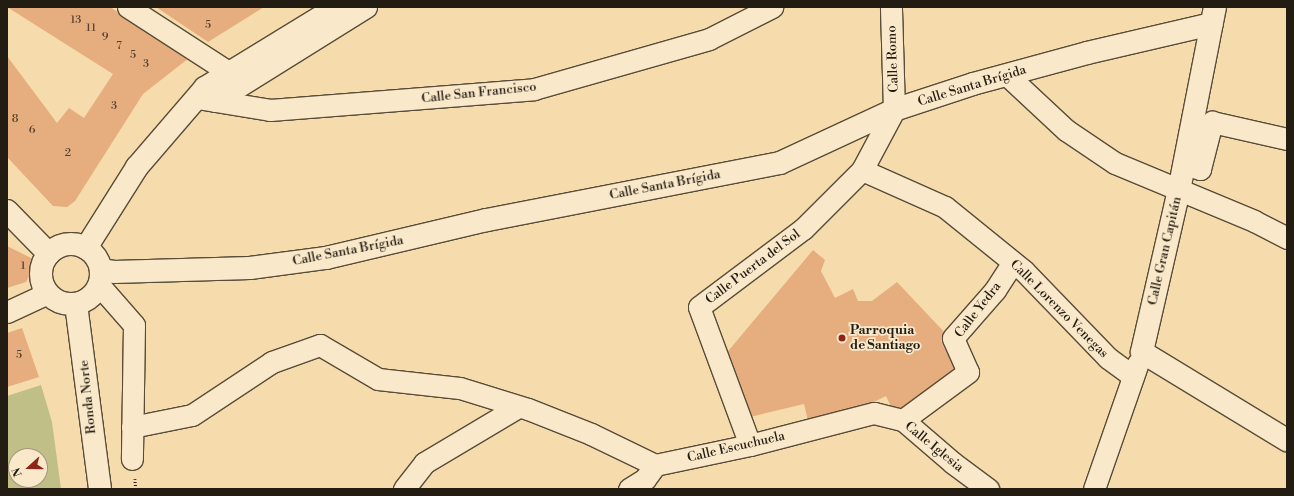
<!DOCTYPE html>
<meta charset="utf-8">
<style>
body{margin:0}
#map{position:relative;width:1294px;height:496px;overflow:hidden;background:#f6dcac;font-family:"Libre Bodoni",serif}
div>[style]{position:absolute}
.green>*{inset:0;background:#c0bf87}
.building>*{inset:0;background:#e6ad7e}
.path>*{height:2.5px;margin-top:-1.25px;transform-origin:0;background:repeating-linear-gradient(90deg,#231c13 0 1px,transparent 0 3px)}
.roads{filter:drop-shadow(1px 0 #584c39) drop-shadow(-1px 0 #584c39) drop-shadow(0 1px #584c39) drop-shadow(0 -1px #584c39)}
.minor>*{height:21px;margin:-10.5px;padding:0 10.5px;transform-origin:10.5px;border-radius:10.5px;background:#f9e8c9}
.tertiary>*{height:22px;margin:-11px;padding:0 11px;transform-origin:11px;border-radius:11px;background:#f9e8c9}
.tertiary>.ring{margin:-11px;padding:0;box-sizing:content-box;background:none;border:22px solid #f9e8c9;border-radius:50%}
.dots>*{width:11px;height:11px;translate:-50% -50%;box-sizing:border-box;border:2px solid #f9e8c9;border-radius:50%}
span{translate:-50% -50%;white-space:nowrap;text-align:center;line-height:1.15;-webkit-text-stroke:3.5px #f9e8c9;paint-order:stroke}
.number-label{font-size:11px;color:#54402e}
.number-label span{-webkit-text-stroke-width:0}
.street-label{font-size:13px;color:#231c13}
.poi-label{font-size:13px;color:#231c13;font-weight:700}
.left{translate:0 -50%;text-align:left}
.frame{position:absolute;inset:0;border:8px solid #231c13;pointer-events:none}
.north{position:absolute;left:8px;top:448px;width:40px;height:40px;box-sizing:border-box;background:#f9e8c9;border:1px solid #a39680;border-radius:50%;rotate:249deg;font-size:11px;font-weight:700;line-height:16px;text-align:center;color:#231c13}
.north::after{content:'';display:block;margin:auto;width:14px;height:18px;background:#8f2418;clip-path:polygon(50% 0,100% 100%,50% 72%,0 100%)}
</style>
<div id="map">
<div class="green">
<i style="clip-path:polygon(evenodd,41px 385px,52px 422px,61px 489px,7px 489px,7px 396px,41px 385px,16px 456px,40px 456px,40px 480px,16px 480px,16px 456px)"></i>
</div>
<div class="building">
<i style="clip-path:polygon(7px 7px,110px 7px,189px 58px,143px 94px,75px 201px,67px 207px,53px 206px,7px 157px,7px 56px,57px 123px,69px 108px,84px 118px,113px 74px)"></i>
<i style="clip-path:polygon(156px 7px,264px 7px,208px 42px)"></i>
<i style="clip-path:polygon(7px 246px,37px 261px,26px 282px,7px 288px)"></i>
<i style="clip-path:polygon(813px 250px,825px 260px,821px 271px,835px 298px,853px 289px,858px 301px,872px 301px,897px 282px,947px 335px,941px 341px,958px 375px,894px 413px,886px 396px,862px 408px,860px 406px,836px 419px,809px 425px,804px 404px,750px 417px,735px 371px,730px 372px,724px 356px)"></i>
<i style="clip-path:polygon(22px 328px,39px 377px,7px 387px,7px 333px)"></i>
</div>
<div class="path">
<i style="left:135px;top:479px;width:10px;rotate:84deg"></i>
</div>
<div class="roads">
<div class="minor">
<i style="left:128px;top:7px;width:121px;rotate:32.9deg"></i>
<i style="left:1007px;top:75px;width:81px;rotate:43deg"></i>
<i style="left:1066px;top:130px;width:59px;rotate:34deg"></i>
<i style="left:1115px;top:163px;width:151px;rotate:22.6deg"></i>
<i style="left:1254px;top:221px;width:37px;rotate:27deg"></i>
<i style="left:197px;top:98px;width:74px;rotate:9.3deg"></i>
<i style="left:270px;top:110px;width:265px;rotate:-4.5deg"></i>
<i style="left:534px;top:89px;width:182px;rotate:-15.9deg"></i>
<i style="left:709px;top:39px;width:71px;rotate:-26.9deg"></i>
<i style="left:215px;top:101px;width:178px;rotate:-31.9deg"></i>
<i style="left:1184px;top:164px;width:17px;rotate:17deg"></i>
<i style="left:1200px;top:169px;width:49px;rotate:-75.7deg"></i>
<i style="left:1212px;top:122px;width:77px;rotate:12.8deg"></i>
<i style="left:862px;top:170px;width:91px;rotate:24deg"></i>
<i style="left:945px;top:207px;width:102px;rotate:39deg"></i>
<i style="left:1024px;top:271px;width:121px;rotate:46deg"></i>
<i style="left:1108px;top:358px;width:31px;rotate:36deg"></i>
<i style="left:99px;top:285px;width:53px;rotate:48.8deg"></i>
<i style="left:134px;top:325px;width:134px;rotate:90.9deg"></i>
<i style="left:7px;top:312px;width:45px;rotate:-24.9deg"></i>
<i style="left:903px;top:420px;width:81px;rotate:-36.4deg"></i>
<i style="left:968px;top:372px;width:37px;rotate:-114deg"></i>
<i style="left:953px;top:338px;width:64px;rotate:-48.8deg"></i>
<i style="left:995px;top:290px;width:33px;rotate:-57deg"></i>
<i style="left:132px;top:427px;width:61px;rotate:-11.3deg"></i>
<i style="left:192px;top:415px;width:96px;rotate:-33.5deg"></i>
<i style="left:272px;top:362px;width:51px;rotate:-19.5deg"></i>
<i style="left:320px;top:345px;width:67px;rotate:30.4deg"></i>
<i style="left:378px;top:379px;width:82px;rotate:6.3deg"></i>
<i style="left:460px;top:388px;width:71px;rotate:17.2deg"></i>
<i style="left:528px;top:409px;width:68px;rotate:21.6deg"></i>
<i style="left:591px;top:434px;width:71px;rotate:25.8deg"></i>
<i style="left:750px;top:445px;width:147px;rotate:-110.3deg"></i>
<i style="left:699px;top:307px;width:130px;rotate:-36.9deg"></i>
<i style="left:803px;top:229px;width:83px;rotate:-45deg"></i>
<i style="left:862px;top:170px;width:68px;rotate:-61.9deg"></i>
<i style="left:894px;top:110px;width:103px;rotate:-91.7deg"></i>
<i style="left:404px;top:489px;width:33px;rotate:-52deg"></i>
<i style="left:424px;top:463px;width:109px;rotate:-30.8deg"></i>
<i style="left:629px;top:489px;width:19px;rotate:-32deg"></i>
<i style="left:645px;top:479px;width:17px;rotate:-54deg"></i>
<i style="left:655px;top:465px;width:97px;rotate:-11.9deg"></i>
<i style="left:750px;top:445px;width:128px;rotate:-14.5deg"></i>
<i style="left:874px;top:413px;width:30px;rotate:14deg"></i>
<i style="left:903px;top:420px;width:66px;rotate:40.7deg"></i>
<i style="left:953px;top:463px;width:44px;rotate:36.6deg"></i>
<i style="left:1094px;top:489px;width:133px;rotate:-70.8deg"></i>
</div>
<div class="tertiary">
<i style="left:1215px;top:7px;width:187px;rotate:101.1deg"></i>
<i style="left:1179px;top:190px;width:166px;rotate:102.9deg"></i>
<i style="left:1142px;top:352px;width:170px;rotate:31.3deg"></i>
<i style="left:7px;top:211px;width:60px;rotate:45.7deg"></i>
<i class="ring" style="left:41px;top:244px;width:38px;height:38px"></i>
<i style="left:86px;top:248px;width:96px;rotate:-57.8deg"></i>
<i style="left:137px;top:167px;width:104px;rotate:-49.3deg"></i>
<i style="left:205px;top:88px;width:155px;rotate:-31.5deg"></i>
<i style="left:102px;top:270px;width:12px;rotate:9deg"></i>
<i style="left:114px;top:272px;width:136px;rotate:-1.7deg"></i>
<i style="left:250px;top:268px;width:77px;rotate:-7.5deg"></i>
<i style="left:326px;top:258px;width:165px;rotate:-13.3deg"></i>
<i style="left:487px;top:220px;width:298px;rotate:-11deg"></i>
<i style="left:780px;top:163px;width:126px;rotate:-24.9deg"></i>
<i style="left:894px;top:110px;width:83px;rotate:-18.2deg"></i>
<i style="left:973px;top:84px;width:118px;rotate:-15.2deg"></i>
<i style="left:1087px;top:53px;width:128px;rotate:-13.1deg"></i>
<i style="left:76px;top:304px;width:187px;rotate:82.6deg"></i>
</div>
</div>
<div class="dots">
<i style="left:842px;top:338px;background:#8f2418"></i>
</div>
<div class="number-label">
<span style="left:76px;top:20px">13</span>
<span style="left:208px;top:25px">5</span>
<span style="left:91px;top:28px">11</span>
<span style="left:105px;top:37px">9</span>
<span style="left:119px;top:46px">7</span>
<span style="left:133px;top:55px">5</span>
<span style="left:146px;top:64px">3</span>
<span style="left:114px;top:106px">3</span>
<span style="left:15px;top:119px">8</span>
<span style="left:32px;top:130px">6</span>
<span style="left:68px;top:153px">2</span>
<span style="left:23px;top:266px">1</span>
<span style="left:19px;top:355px">5</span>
</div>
<div class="street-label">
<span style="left:893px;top:59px;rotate:-92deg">Calle Romo</span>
<span style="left:972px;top:86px;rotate:-17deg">Calle Santa Brígida</span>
<span style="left:479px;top:93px;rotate:-6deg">Calle San Francisco</span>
<span style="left:665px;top:185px;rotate:-11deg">Calle Santa Brígida</span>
<span style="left:348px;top:251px;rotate:-11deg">Calle Santa Brígida</span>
<span style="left:1165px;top:251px;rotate:-77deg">Calle Gran Capitán</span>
<span style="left:753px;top:267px;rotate:-37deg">Calle Puerta del Sol</span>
<span style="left:1059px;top:309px;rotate:45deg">Calle Lorenzo Venegas</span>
<span style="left:978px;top:310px;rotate:-52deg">Calle Yedra</span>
<span style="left:88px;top:397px;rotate:-96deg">Ronda Norte</span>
<span style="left:736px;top:447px;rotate:-13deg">Calle Escuchuela</span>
<span style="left:934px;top:447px;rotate:39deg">Calle Iglesia</span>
</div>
<div class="poi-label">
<span class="left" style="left:850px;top:338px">Parroquia<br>de Santiago</span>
</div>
<div class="frame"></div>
<div class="north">N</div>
</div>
